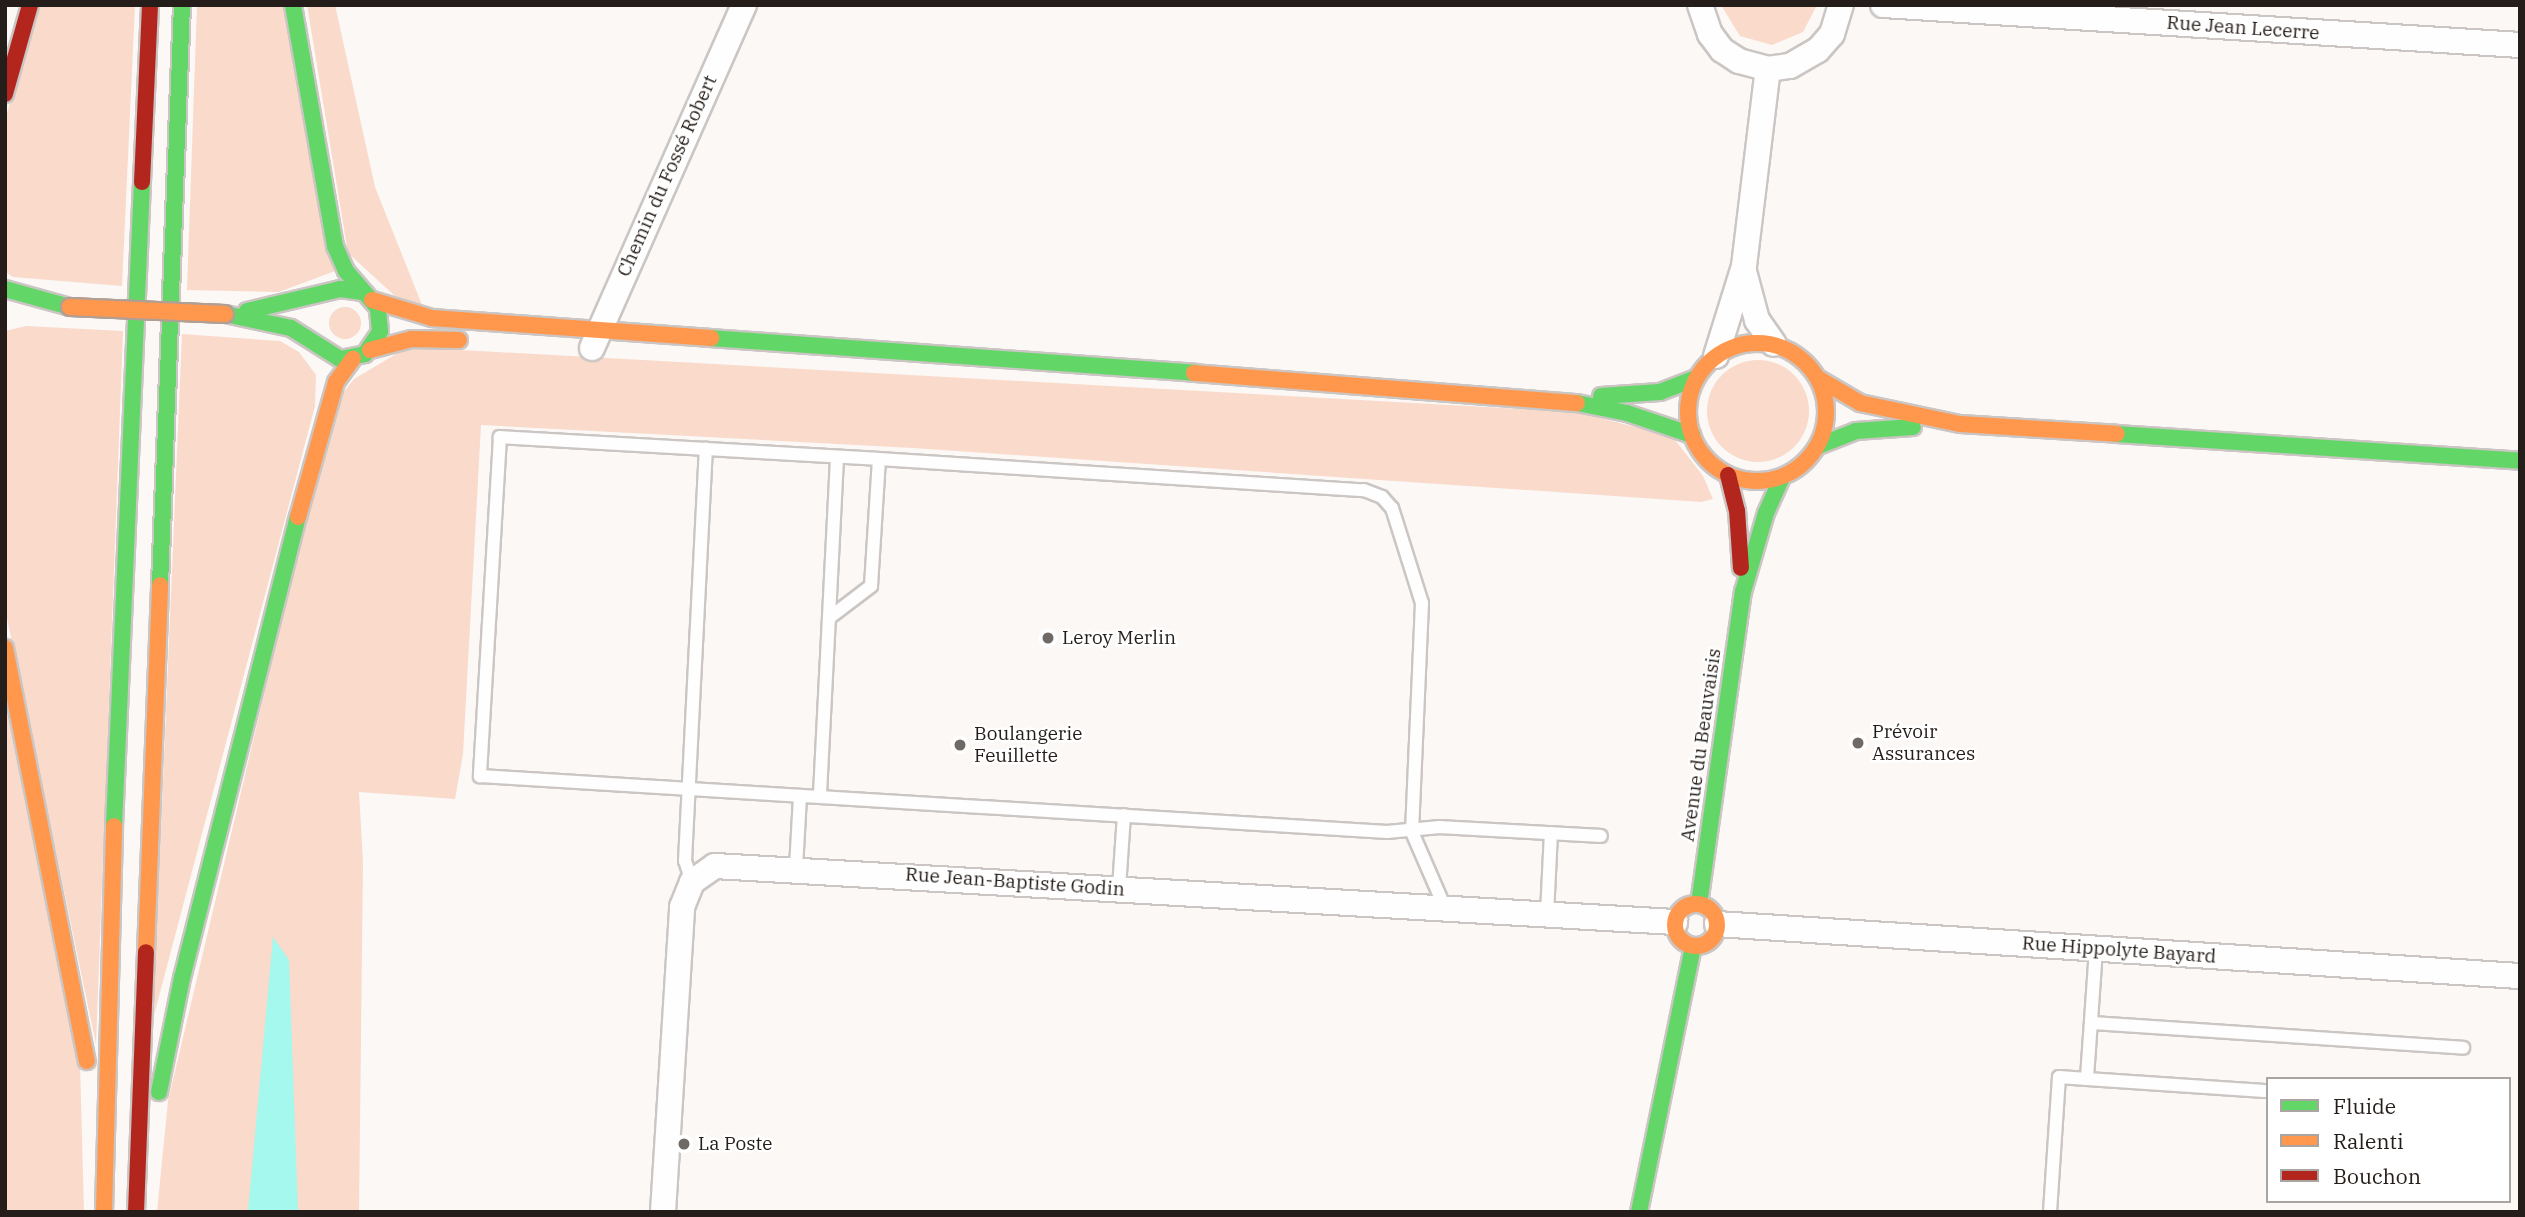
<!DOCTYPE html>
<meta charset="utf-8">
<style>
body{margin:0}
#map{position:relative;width:2525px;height:1217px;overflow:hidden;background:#fbf8f6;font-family:"IBM Plex Serif",serif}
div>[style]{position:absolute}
.green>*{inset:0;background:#f9dacb}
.round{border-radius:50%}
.water>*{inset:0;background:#a4f8ed}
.roads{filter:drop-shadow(2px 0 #cbc6c3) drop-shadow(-2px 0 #cbc6c3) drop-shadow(0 2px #cbc6c3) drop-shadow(0 -2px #cbc6c3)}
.lane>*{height:12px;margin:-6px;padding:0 6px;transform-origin:6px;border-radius:6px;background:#fefefe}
.street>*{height:24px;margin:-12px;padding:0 12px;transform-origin:12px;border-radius:12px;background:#fefefe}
.fast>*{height:16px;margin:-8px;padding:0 8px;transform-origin:8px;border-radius:8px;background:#63d668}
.slow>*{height:16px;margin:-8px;padding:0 8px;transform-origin:8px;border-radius:8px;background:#ff974d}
.slow>.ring{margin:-8px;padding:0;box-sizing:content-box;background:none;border:16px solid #ff974d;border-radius:50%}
.jam>*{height:16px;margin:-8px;padding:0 8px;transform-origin:8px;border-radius:8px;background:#b3261e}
.bridges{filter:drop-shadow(2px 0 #b19f94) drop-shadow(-2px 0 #b19f94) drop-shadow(0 2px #b19f94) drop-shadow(0 -2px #b19f94)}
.slow-bridge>*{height:16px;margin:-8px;padding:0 8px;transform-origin:8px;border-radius:8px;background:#ff974d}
.dots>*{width:19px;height:19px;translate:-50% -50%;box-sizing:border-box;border:4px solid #fff;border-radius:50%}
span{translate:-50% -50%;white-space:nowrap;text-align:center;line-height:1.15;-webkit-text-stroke:5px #fff;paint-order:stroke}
.street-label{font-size:19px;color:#251d19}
.poi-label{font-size:19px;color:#251d19}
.left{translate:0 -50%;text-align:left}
.frame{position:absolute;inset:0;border:7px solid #251d19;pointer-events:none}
.legend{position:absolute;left:2266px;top:1077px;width:245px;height:126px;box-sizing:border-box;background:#fff;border:2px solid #a8a5a3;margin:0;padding:9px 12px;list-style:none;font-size:21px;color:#251d19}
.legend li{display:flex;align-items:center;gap:14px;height:35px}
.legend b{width:35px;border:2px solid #a8a5a3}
</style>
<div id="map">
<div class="green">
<i style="clip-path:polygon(37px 5px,135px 5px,122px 286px,13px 277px,5px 272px,5px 121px)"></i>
<i style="clip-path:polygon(197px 5px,283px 5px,335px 271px,279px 292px,187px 290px)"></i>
<i style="clip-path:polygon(307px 5px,335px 5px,375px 187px,422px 305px,395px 296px,348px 253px)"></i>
<i style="clip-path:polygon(1721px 5px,1817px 5px,1803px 32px,1772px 45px,1740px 36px)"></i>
<i class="round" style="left:329px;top:307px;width:32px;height:32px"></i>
<i style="clip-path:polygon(26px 326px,123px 331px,96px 1044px,5px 609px,5px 331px)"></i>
<i style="clip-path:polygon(182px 334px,280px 341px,299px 352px,316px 375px,315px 406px,153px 1019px)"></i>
<i style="clip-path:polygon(408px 347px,1575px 412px,1672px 436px,1703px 476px,1713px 499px,1701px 502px,913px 448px,481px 425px,463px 754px,455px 799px,359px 792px,363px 862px,359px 1212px,157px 1212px,168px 1101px,332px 407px,354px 379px)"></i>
<i class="round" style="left:1707px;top:360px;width:102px;height:102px"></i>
<i style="clip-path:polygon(5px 691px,80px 1063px,84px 1212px,5px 1212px)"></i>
</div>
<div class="water">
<i style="clip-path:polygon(273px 937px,289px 960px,298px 1212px,248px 1212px)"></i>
</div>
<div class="roads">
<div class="lane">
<i style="left:879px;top:459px;width:486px;rotate:3.7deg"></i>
<i style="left:1364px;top:490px;width:19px;rotate:21deg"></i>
<i style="left:1382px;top:497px;width:15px;rotate:48deg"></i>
<i style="left:1392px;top:508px;width:100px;rotate:72.5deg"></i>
<i style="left:1422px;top:603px;width:229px;rotate:92.5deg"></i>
<i style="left:1412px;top:832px;width:83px;rotate:66.5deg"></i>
<i style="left:829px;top:618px;width:53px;rotate:-37.3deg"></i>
<i style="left:871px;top:586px;width:127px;rotate:-86.4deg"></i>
<i style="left:879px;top:459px;width:380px;rotate:-176.7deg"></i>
<i style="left:500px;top:437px;width:340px;rotate:93.4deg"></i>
<i style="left:480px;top:776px;width:909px;rotate:3.53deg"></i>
<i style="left:1387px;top:832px;width:53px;rotate:-5.4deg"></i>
<i style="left:1440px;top:827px;width:161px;rotate:3.2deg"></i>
<i style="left:820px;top:794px;width:337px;rotate:-87.1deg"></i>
<i style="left:796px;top:868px;width:72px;rotate:-86.8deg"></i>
<i style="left:692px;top:882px;width:22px;rotate:-108deg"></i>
<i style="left:685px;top:861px;width:413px;rotate:-87.1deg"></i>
<i style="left:1119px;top:888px;width:73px;rotate:-86.1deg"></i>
<i style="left:1547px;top:914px;width:81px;rotate:-87.2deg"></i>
<i style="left:2096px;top:949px;width:130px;rotate:94deg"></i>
<i style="left:2087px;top:1079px;width:178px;rotate:3.9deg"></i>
<i style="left:2091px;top:1023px;width:373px;rotate:3.8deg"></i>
<i style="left:2050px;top:1212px;width:135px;rotate:-86.2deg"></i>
<i style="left:2059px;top:1077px;width:28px;rotate:4deg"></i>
</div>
<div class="street">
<i style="left:1700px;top:5px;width:31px;rotate:71deg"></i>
<i style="left:1710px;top:34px;width:20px;rotate:53deg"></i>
<i style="left:1722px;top:50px;width:20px;rotate:33deg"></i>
<i style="left:1739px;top:61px;width:30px;rotate:15deg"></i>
<i style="left:1768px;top:69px;width:22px;rotate:-8deg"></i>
<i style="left:1790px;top:66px;width:32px;rotate:-30deg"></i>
<i style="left:1818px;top:50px;width:21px;rotate:-49deg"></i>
<i style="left:1832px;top:34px;width:30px;rotate:-73deg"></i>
<i style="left:1883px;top:5px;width:638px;rotate:3.59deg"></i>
<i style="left:1745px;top:275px;width:47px;rotate:75.1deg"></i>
<i style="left:1757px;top:320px;width:29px;rotate:55deg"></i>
<i style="left:592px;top:348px;width:375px;rotate:-66.1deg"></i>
<i style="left:1716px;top:356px;width:94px;rotate:-72.7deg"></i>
<i style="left:1744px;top:266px;width:198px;rotate:-83.1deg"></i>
<i style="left:1717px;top:924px;width:805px;rotate:3.71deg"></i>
<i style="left:663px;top:1212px;width:306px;rotate:-86.4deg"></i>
<i style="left:682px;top:907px;width:27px;rotate:-68deg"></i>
<i style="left:692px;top:882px;width:28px;rotate:-35deg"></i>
<i style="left:715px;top:866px;width:962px;rotate:3.34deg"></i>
</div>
<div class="fast">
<i style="left:5px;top:289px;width:67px;rotate:15.5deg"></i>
<i style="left:247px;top:311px;width:96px;rotate:-13.3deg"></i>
<i style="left:340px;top:289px;width:21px;rotate:8deg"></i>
<i style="left:225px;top:314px;width:67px;rotate:12deg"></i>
<i style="left:291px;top:328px;width:58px;rotate:32.3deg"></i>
<i style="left:340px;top:359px;width:25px;rotate:-11deg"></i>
<i style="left:365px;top:354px;width:27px;rotate:-56deg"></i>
<i style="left:380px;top:332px;width:24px;rotate:-95deg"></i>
<i style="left:378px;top:308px;width:49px;rotate:-130.9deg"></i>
<i style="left:346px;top:271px;width:27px;rotate:-114deg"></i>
<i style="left:335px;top:246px;width:245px;rotate:-99.9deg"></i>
<i style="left:711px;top:338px;width:484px;rotate:4.1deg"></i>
<i style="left:1601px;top:396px;width:59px;rotate:-3.9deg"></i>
<i style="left:1660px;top:392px;width:39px;rotate:-21deg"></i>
<i style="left:1577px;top:403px;width:51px;rotate:11.3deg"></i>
<i style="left:1627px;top:413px;width:69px;rotate:18.7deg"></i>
<i style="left:2117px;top:434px;width:404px;rotate:3.8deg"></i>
<i style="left:1818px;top:446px;width:41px;rotate:-21.5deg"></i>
<i style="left:1856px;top:431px;width:57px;rotate:-4deg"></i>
<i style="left:160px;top:585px;width:580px;rotate:-87.83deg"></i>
<i style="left:114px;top:826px;width:645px;rotate:-87.51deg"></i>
<i style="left:1699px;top:904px;width:315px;rotate:-82deg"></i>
<i style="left:1743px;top:592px;width:82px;rotate:-73.8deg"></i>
<i style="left:1766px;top:513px;width:39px;rotate:-66deg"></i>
<i style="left:159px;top:1092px;width:116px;rotate:-78.6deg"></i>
<i style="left:182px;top:978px;width:475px;rotate:-75.9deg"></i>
<i style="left:1639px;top:1212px;width:271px;rotate:-78.5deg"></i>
</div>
<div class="slow">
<i style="left:372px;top:300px;width:63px;rotate:16.7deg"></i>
<i style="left:432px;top:318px;width:280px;rotate:4.1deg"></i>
<i class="ring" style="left:1688px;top:343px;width:122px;height:122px"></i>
<i style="left:370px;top:350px;width:43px;rotate:-14.7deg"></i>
<i style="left:412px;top:339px;width:47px;rotate:1.2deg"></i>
<i style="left:1194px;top:373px;width:384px;rotate:4.5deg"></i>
<i style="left:1819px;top:379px;width:48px;rotate:30.3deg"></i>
<i style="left:1860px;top:403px;width:102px;rotate:11.9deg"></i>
<i style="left:1960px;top:424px;width:157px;rotate:3.6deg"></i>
<i style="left:298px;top:517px;width:140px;rotate:-74.3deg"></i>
<i style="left:336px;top:382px;width:29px;rotate:-54deg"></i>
<i style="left:5px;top:648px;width:421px;rotate:78.8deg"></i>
<i class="ring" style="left:1675px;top:904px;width:26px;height:26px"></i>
<i style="left:146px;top:952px;width:367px;rotate:-87.8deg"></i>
<i style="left:104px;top:1212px;width:386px;rotate:-88.5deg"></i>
</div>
<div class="jam">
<i style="left:5px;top:94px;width:92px;rotate:-74.3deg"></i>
<i style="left:142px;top:182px;width:177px;rotate:-87.4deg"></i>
<i style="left:1728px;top:475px;width:36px;rotate:76deg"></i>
<i style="left:1737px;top:510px;width:58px;rotate:86.1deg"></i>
<i style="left:136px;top:1212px;width:260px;rotate:-87.8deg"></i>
</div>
</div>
<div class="bridges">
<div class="slow-bridge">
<i style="left:70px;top:307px;width:155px;rotate:2.6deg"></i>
</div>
</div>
<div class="dots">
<i style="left:1048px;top:638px;background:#706a66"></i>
<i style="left:1858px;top:743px;background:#706a66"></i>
<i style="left:960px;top:745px;background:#706a66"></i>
<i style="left:684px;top:1144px;background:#706a66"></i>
</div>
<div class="street-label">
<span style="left:2243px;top:28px;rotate:4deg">Rue Jean Lecerre</span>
<span style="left:667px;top:176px;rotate:-66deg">Chemin du Fossé Robert</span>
<span style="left:1701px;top:745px;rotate:-82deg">Avenue du Beauvaisis</span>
<span style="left:1015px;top:882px;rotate:4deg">Rue Jean-Baptiste Godin</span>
<span style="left:2119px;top:950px;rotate:4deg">Rue Hippolyte Bayard</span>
</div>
<div class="poi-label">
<span class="left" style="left:1062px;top:638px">Leroy Merlin</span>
<span class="left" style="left:1872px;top:743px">Prévoir<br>Assurances</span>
<span class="left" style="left:974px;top:745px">Boulangerie<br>Feuillette</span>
<span class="left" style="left:698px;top:1144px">La Poste</span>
</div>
<div class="frame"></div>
<ul class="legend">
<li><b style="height:9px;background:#63d668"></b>Fluide</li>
<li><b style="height:9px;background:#ff974d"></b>Ralenti</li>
<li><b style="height:9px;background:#b3261e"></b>Bouchon</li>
</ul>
</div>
